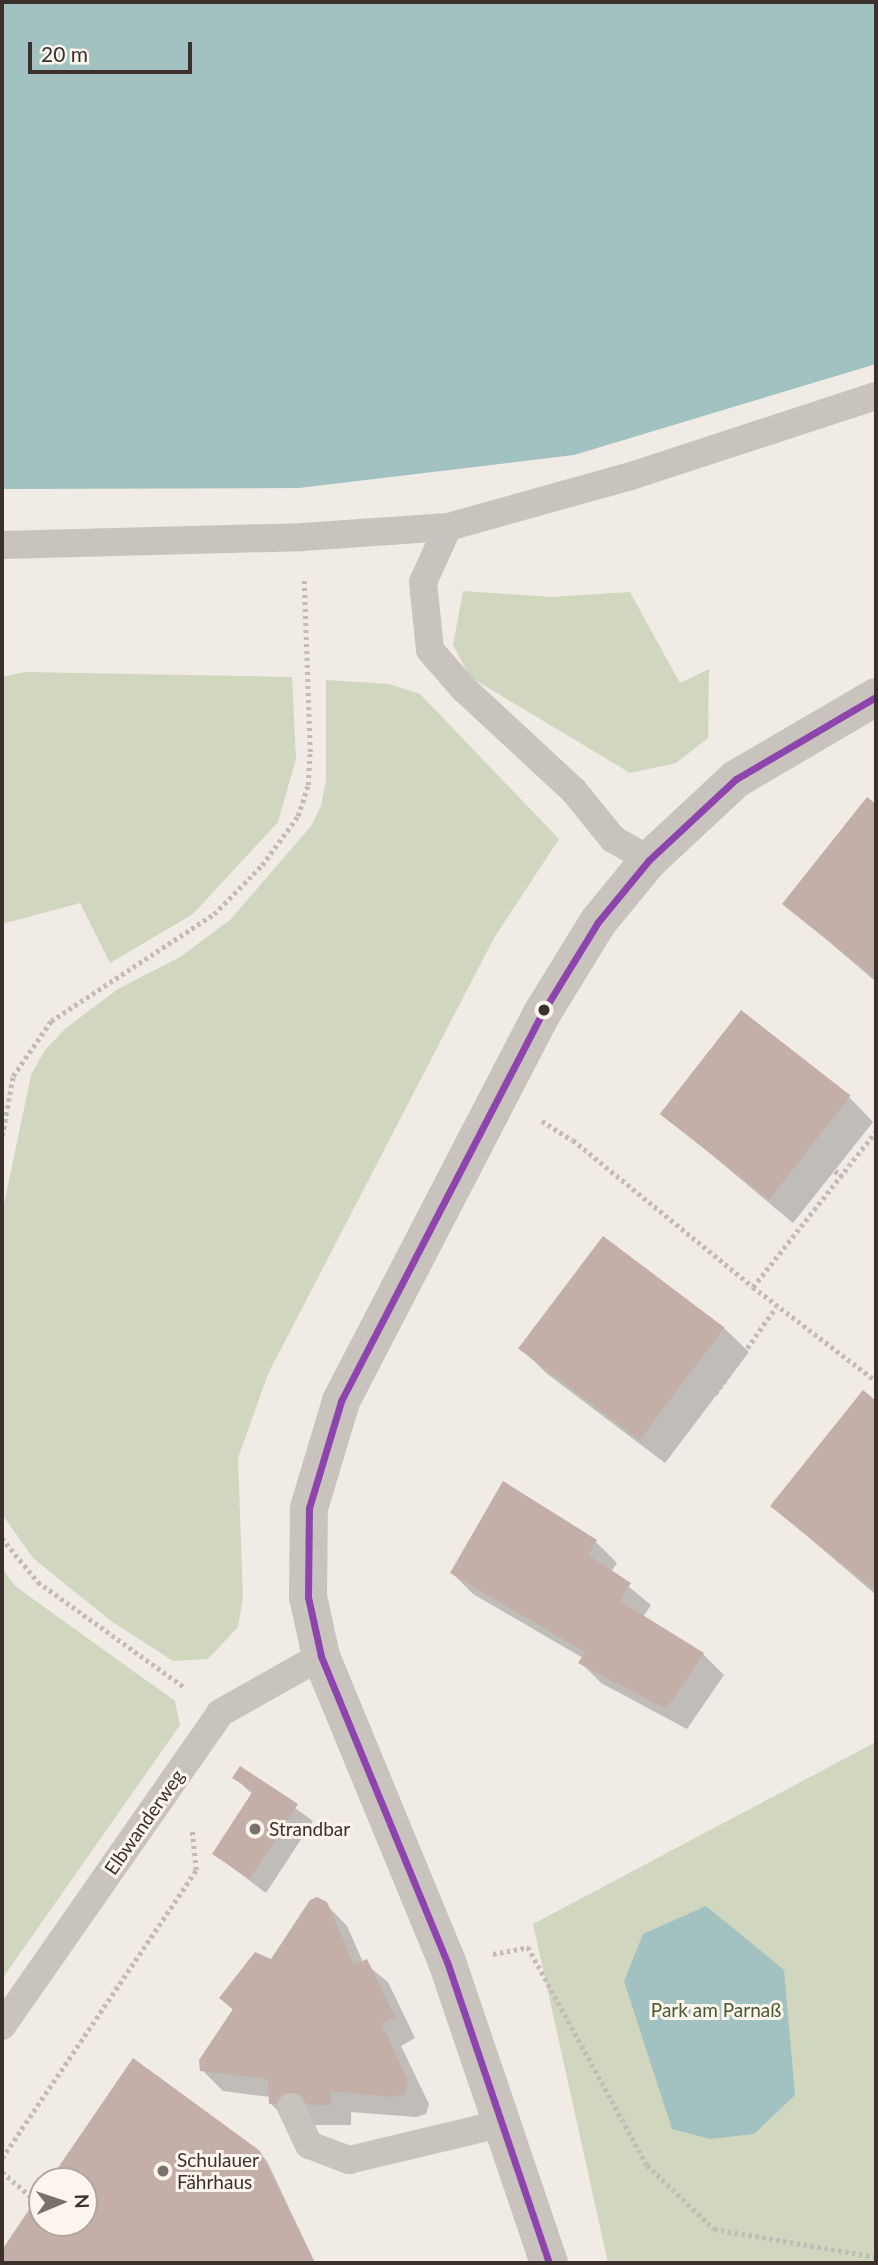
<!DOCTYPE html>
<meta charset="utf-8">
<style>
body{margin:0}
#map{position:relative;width:878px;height:2265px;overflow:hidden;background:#f0ebe5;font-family:Lato,sans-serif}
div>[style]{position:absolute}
.green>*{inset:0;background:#d1d6bf}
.water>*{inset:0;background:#a1c2c1}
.shadow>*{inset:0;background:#0003}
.building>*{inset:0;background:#c3afa7;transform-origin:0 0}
.path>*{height:4.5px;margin-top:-2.25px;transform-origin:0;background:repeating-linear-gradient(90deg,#c2bbb6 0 3.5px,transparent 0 7px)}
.service>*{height:28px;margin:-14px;padding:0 14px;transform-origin:14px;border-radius:14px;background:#c9c3be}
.tertiary>*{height:38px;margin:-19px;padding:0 19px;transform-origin:19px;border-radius:19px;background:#c9c3be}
.bus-1>*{height:7px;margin:-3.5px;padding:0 3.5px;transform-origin:3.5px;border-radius:3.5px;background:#8e44ad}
.dots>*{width:19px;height:19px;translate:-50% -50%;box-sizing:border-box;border:4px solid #fbf5ee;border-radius:50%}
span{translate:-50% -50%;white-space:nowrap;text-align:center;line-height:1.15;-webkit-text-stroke:6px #fbf5ee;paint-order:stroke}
.street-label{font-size:19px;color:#3b302b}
.poi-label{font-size:19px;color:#3b302b}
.left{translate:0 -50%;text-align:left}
.park-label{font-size:19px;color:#4a5a2e}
.frame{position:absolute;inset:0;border:4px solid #3b302b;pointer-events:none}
.north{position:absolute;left:28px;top:2167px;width:70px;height:70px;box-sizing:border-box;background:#fbf5ee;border:2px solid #aea6a0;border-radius:50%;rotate:88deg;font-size:19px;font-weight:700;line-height:28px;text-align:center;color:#3b302b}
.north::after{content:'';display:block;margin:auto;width:24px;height:32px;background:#7a716c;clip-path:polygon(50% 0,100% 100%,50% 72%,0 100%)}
.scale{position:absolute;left:28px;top:42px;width:164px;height:32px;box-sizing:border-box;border:4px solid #3b302b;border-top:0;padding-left:9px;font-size:21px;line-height:24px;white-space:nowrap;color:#3b302b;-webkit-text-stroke:5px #fbf5ee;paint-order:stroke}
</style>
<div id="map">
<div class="green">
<i style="clip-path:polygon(463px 591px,551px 597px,630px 592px,680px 683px,709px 669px,708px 738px,676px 763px,630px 773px,470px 677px,453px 645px)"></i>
<i style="clip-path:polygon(25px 672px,292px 677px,296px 759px,278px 822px,193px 914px,110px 963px,80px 903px,2px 924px,2px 677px)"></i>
<i style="clip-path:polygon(326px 680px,389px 684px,420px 694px,559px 839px,494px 938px,268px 1374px,238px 1458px,243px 1598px,238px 1627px,208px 1659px,173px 1661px,111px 1621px,33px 1558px,2px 1514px,2px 1214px,31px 1075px,45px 1050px,66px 1028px,118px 989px,180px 957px,230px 920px,311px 826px,321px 806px,326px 780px)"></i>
<i style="clip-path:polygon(2px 1568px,15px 1586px,175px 1701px,180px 1725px,2px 1979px)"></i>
<i style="clip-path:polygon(876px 1742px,876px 2263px,608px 2263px,533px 1924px)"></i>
</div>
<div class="water">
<i style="clip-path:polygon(2px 2px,876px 2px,876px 364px,574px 455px,299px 488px,2px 489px)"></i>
<i style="clip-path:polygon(706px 1906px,784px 1970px,795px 2095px,754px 2134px,710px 2139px,672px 2129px,624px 1981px,643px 1934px)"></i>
</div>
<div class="shadow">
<i style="clip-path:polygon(867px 799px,876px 807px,876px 982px,785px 904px)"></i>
<i style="clip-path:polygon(849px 1097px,873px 1122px,793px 1223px,662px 1113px)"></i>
<i style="clip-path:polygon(724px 1328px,749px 1352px,665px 1463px,546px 1373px,521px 1348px)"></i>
<i style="clip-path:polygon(863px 1392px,876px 1403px,876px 1595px,772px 1506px)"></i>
<i style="clip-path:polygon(504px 1483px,596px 1542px,617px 1563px,611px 1572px,651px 1605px,643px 1617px,703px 1654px,724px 1675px,687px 1729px,601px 1683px,580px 1662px,583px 1658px,473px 1594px,452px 1573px)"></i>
<i style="clip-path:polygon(240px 1768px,313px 1821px,266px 1893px,214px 1854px,252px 1794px,234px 1777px)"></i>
<i style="clip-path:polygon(326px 1904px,347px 1926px,363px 1962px,388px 1982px,415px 2038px,401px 2046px,429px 2104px,426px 2114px,416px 2117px,351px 2112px,351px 2125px,292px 2125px,271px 2104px,271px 2097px,223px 2091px,202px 2070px,234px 2011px,221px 1998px,271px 1961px)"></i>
<i style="clip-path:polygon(259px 2152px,267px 2161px,315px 2263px,2px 2263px,2px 2255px,42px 2196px,42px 2223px,84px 2223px,84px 2181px,52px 2181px)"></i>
</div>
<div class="building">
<i style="clip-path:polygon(867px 797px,876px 804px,876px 979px,782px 904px)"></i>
<i style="left:741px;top:1010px;width:139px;height:132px;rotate:38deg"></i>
<i style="left:603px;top:1236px;width:152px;height:141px;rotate:37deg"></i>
<i style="clip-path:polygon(863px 1390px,876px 1401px,876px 1591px,770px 1506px)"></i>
<i style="clip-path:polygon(503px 1481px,597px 1540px,588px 1555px,631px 1583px,620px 1601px,704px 1653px,666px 1709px,578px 1663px,585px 1652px,450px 1573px)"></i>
<i style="clip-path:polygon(240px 1766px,298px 1804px,250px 1879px,212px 1854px,253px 1791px,232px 1778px)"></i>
<i style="clip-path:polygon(317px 1897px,327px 1902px,354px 1965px,367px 1959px,395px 2017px,382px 2024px,408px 2081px,405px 2093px,394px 2097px,330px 2091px,331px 2105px,269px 2104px,268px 2079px,200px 2071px,199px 2060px,233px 2009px,219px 1998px,255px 1952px,271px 1959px,310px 1900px)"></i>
<i style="clip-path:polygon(133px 2058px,260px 2151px,315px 2263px,2px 2263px,2px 2250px,42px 2190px,42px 2223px,84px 2223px,84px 2181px,49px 2181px)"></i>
</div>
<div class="path">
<i style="left:542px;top:1121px;width:36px;rotate:32deg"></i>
<i style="left:573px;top:1140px;width:232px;rotate:39.2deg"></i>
<i style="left:753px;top:1287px;width:199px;rotate:-51.7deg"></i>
<i style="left:2px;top:1136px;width:61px;rotate:-79.6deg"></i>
<i style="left:13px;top:1076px;width:67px;rotate:-55.4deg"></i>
<i style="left:51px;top:1021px;width:195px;rotate:-33.3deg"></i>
<i style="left:214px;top:914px;width:69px;rotate:-45.6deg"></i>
<i style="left:262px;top:865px;width:61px;rotate:-53.7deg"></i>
<i style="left:298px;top:816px;width:33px;rotate:-72deg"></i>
<i style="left:308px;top:785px;width:33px;rotate:-87deg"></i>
<i style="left:310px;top:752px;width:172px;rotate:-92deg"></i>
<i style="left:807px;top:1150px;width:44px;rotate:36.6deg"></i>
<i style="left:753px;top:1287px;width:155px;rotate:37.4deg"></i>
<i style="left:687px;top:1378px;width:32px;rotate:30deg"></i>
<i style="left:715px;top:1394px;width:106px;rotate:-55deg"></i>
<i style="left:2px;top:1538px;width:57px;rotate:50.7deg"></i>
<i style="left:38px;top:1582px;width:180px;rotate:35.7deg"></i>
<i style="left:493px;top:1954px;width:36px;rotate:-11deg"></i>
<i style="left:528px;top:1947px;width:248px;rotate:61.4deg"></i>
<i style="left:647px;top:2165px;width:93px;rotate:43.7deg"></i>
<i style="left:714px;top:2229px;width:164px;rotate:9.8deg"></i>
<i style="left:2px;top:2158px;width:347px;rotate:-56deg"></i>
<i style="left:196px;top:1870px;width:40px;rotate:-95.7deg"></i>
<i style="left:2px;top:2172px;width:43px;rotate:40.3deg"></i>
</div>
<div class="service">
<i style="left:448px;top:527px;width:60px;rotate:114.4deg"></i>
<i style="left:423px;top:582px;width:68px;rotate:84.1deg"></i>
<i style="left:430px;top:650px;width:52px;rotate:48.9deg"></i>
<i style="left:464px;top:689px;width:150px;rotate:42.8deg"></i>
<i style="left:574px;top:791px;width:62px;rotate:50.9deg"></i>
<i style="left:613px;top:839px;width:42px;rotate:30.3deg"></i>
<i style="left:2px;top:545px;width:300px;rotate:-1.5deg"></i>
<i style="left:302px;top:537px;width:146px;rotate:-3.9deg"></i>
<i style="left:448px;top:527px;width:190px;rotate:-15.6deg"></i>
<i style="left:631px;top:476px;width:258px;rotate:-18.1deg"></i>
<i style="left:2px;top:2026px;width:381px;rotate:-55.1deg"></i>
<i style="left:220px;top:1713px;width:116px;rotate:-29.4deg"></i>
<i style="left:291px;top:2107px;width:42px;rotate:64.7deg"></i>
<i style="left:309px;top:2145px;width:43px;rotate:20.6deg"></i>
<i style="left:349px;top:2160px;width:159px;rotate:-13.4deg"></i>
</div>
<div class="tertiary">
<i style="left:549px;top:2263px;width:318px;rotate:-108.7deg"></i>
<i style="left:447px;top:1962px;width:331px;rotate:-112.4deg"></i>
<i style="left:321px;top:1656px;width:60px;rotate:-102.4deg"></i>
<i style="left:308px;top:1597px;width:89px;rotate:-89.4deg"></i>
<i style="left:309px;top:1508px;width:112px;rotate:-73.3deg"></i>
<i style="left:341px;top:1401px;width:435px;rotate:-62.6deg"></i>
<i style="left:541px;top:1015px;width:109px;rotate:-58.5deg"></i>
<i style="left:598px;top:922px;width:80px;rotate:-50.6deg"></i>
<i style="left:649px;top:860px;width:119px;rotate:-43deg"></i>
<i style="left:736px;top:779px;width:162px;rotate:-30.4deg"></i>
</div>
<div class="bus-1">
<i style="left:549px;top:2263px;width:318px;rotate:-108.7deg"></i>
<i style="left:447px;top:1962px;width:331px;rotate:-112.4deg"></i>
<i style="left:321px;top:1656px;width:60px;rotate:-102.4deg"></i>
<i style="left:308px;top:1597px;width:89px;rotate:-89.4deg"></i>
<i style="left:309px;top:1508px;width:112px;rotate:-73.3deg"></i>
<i style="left:341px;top:1401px;width:435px;rotate:-62.6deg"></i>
<i style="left:541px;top:1015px;width:109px;rotate:-58.5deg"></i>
<i style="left:598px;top:922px;width:80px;rotate:-50.6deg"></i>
<i style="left:649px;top:860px;width:119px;rotate:-43deg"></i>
<i style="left:736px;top:779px;width:162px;rotate:-30.4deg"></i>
</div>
<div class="dots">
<i style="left:544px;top:1010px;background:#3b302b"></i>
<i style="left:255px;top:1829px;background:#7a716c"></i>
<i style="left:163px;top:2171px;background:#7a716c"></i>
</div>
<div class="street-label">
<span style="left:144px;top:1822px;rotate:-55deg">Elbwanderweg</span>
</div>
<div class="poi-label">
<span class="left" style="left:269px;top:1829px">Strandbar</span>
<span class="left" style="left:177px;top:2171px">Schulauer<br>Fährhaus</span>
</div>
<div class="park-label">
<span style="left:716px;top:2010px">Park am Parnaß</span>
</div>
<div class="frame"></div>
<div class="north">N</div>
<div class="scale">20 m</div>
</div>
